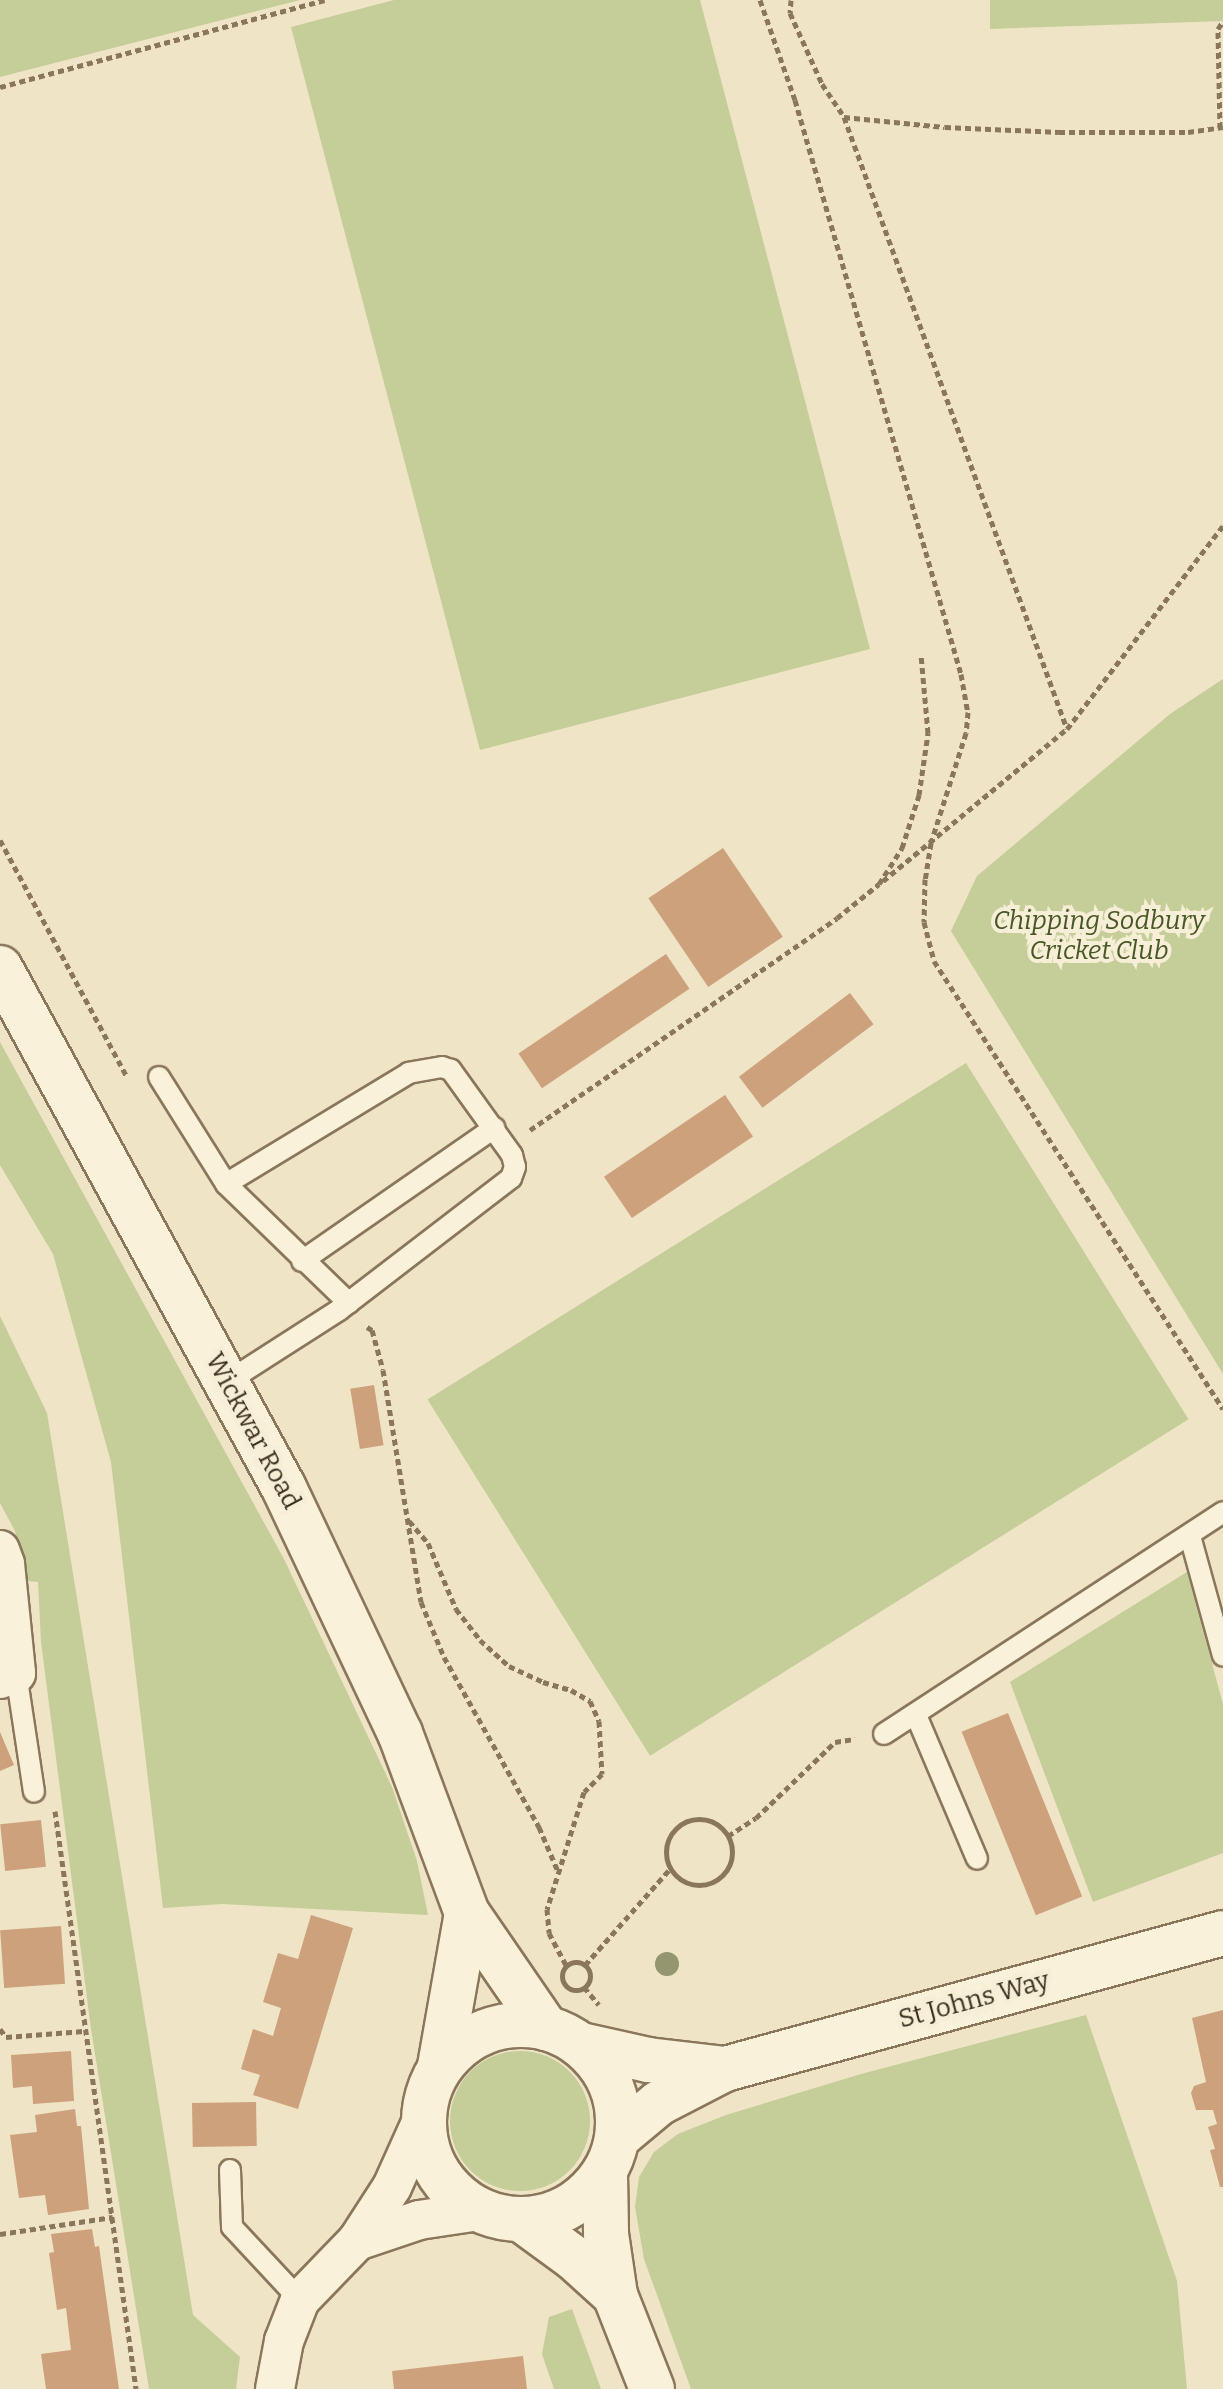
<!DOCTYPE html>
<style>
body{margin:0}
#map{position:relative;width:1223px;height:2389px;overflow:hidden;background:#efe4c6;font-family:Bitter,serif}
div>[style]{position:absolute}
.green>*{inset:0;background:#c5cd99;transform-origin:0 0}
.round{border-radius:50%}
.building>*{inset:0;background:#cda17c;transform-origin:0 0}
.path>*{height:5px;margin-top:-2.5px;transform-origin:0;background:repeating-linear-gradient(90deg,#8a765b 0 6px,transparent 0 10px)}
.path>.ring{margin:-2.5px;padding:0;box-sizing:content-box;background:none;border:5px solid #8a765b;border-radius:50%}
.roads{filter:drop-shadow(2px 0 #8a765b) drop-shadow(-2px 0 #8a765b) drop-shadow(0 2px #8a765b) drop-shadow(0 -2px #8a765b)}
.lane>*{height:20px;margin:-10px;padding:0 10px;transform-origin:10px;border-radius:10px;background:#f9f1d9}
.street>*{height:38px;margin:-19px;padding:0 19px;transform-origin:19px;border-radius:19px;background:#f9f1d9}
.secondary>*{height:44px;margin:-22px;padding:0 22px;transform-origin:22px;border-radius:22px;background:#f9f1d9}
.secondary>.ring{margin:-22px;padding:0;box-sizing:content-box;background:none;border:44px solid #f9f1d9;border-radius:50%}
.trees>*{width:24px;height:24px;margin:-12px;border-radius:50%;background:#93966e}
span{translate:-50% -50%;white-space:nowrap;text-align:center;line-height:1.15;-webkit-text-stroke:8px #f6eed6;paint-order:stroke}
.park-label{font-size:26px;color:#485726;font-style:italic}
.street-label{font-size:26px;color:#3a2e1f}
</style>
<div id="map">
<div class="green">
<i style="clip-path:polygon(0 0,300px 0,0 77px)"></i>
<i style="clip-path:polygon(394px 0,700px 0,870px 649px,480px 750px,291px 27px)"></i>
<i style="clip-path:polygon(990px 0,1223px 0,1223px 21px,990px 29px)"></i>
<i style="clip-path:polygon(1223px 679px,1223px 1374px,951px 931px,977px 876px,1170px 714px)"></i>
<i style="clip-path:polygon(0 1042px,284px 1559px,392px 1787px,417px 1861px,428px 1915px,222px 1904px,163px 1908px,111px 1462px,53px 1254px,0 1165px)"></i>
<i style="left:966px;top:1063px;width:420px;height:635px;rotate:58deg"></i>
<i style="clip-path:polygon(0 1316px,47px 1413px,193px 2315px,240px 2357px,236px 2389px,149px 2389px,91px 2029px,41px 1642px,38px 1582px,27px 1581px,15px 1531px,0 1503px)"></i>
<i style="clip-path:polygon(1187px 1572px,1223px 1704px,1223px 1853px,1093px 1902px,1010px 1682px)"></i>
<i style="clip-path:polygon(1086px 2015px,1177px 2281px,1187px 2389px,691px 2389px,644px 2259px,635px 2207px,639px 2177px,654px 2152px,678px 2134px,726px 2115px,861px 2074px)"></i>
<i class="round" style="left:450px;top:2051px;width:140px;height:140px"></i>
<i style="clip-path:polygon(572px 2309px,601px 2389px,554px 2389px,542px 2354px,549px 2317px)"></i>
</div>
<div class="building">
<i style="left:723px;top:848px;width:107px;height:90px;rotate:56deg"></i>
<i style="left:666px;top:954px;width:42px;height:178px;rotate:56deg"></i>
<i style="left:850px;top:993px;width:39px;height:139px;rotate:53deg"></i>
<i style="left:725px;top:1095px;width:50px;height:146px;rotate:56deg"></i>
<i style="left:374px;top:1385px;width:61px;height:24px;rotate:81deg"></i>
<i style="left:1008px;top:1713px;width:198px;height:50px;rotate:68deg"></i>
<i style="clip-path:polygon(0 1732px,14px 1765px,0 1771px)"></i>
<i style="left:41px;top:1820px;width:47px;height:41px;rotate:84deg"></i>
<i style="clip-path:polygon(311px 1915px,353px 1928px,298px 2109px,253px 2095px,260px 2075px,241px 2069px,253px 2029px,273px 2036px,281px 2008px,263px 2002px,278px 1953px,298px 1959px)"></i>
<i style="left:61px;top:1926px;width:58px;height:61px;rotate:86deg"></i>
<i style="clip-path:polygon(1223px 2010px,1223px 2187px,1220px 2187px,1210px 2150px,1215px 2149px,1208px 2127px,1217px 2124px,1213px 2110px,1196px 2110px,1191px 2093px,1194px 2086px,1206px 2082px,1192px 2018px)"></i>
<i style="clip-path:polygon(71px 2051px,74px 2101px,33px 2104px,32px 2086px,13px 2088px,11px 2055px)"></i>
<i style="left:256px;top:2102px;width:44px;height:64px;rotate:89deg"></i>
<i style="clip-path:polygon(75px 2109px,77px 2126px,81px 2126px,89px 2209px,48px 2215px,45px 2195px,19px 2198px,10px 2135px,37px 2132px,35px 2115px)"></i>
<i style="clip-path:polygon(92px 2229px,95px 2247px,99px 2246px,119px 2389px,46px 2389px,41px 2354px,71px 2350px,66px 2308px,57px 2310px,49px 2253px,54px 2252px,51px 2234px)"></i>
<i style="clip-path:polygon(523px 2356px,527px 2389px,394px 2389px,392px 2371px)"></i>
</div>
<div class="path">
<i style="left:760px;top:0;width:106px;rotate:70.7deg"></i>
<i style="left:795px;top:100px;width:598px;rotate:73.87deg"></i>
<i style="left:961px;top:674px;width:39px;rotate:80deg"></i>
<i style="left:968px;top:712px;width:21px;rotate:95deg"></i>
<i style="left:966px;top:733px;width:115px;rotate:107.7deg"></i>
<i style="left:931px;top:843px;width:36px;rotate:99deg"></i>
<i style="left:925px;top:879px;width:43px;rotate:91.3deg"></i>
<i style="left:924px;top:922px;width:40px;rotate:75.6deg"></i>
<i style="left:934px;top:961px;width:533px;rotate:57.17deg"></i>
<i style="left:791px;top:0;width:13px;rotate:94deg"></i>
<i style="left:790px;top:13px;width:78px;rotate:65.7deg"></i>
<i style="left:822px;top:84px;width:40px;rotate:56deg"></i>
<i style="left:844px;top:117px;width:651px;rotate:69.98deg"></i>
<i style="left:0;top:87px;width:336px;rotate:-15deg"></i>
<i style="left:844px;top:117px;width:101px;rotate:5.7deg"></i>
<i style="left:945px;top:127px;width:114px;rotate:2.5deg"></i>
<i style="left:1059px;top:132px;width:129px"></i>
<i style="left:1188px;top:132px;width:35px;rotate:-8deg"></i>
<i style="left:1220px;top:128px;width:99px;rotate:-91.2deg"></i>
<i style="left:1218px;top:29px;width:9px;rotate:-58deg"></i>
<i style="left:0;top:840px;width:269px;rotate:61.8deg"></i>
<i style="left:883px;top:881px;width:239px;rotate:-39.6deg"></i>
<i style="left:1067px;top:729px;width:256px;rotate:-52.5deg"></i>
<i style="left:530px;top:1130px;width:373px;rotate:-34.6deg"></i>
<i style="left:837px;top:918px;width:54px;rotate:-39deg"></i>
<i style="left:879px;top:884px;width:43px;rotate:-57.4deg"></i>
<i style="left:902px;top:848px;width:56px;rotate:-72.2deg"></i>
<i style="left:919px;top:795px;width:63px;rotate:-81.7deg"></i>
<i style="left:928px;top:733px;width:78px;rotate:-95.1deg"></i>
<i style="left:367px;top:1327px;width:6px;rotate:31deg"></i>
<i style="left:372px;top:1330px;width:41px;rotate:74.6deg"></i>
<i style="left:383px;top:1370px;width:235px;rotate:80.7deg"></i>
<i style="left:421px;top:1602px;width:60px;rotate:67.3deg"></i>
<i style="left:444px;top:1657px;width:195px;rotate:60.8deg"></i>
<i style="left:539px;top:1827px;width:46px;rotate:66.8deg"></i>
<i style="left:409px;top:1521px;width:29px;rotate:49deg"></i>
<i style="left:428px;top:1543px;width:72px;rotate:67deg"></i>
<i style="left:456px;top:1609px;width:39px;rotate:52deg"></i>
<i style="left:480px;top:1640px;width:39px;rotate:42deg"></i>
<i style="left:509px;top:1666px;width:38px;rotate:25deg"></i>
<i style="left:543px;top:1682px;width:29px;rotate:16deg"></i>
<i style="left:571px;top:1690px;width:22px;rotate:30deg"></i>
<i style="left:590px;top:1701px;width:22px;rotate:66deg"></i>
<i style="left:599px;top:1721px;width:53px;rotate:86.8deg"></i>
<i style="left:602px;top:1774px;width:25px;rotate:135deg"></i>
<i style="left:584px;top:1792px;width:123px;rotate:107.5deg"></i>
<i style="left:547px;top:1909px;width:24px;rotate:85deg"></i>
<i style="left:549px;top:1933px;width:36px;rotate:62deg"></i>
<i style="left:55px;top:1811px;width:584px;rotate:82.02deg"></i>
<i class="ring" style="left:666px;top:1819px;width:61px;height:61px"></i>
<i style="left:728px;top:1836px;width:33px;rotate:-33deg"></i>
<i style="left:756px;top:1818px;width:110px;rotate:-43.9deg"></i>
<i style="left:835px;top:1742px;width:20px;rotate:-9deg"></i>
<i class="ring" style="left:562px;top:1962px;width:23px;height:23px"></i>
<i style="left:585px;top:1965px;width:128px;rotate:-48.5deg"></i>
<i style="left:584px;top:1987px;width:23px;rotate:50deg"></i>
<i style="left:0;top:2029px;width:10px;rotate:53deg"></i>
<i style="left:6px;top:2037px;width:78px;rotate:-4.4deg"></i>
<i style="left:0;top:2234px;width:114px;rotate:-8.6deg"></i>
</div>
<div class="roads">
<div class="lane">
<i style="left:159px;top:1077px;width:126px;rotate:57.9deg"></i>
<i style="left:302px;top:1261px;width:234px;rotate:-34.7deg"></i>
<i style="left:227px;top:1382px;width:133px;rotate:-32.7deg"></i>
<i style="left:339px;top:1310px;width:217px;rotate:-37.5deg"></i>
<i style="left:511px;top:1178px;width:12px;rotate:-70deg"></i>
<i style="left:515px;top:1167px;width:12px;rotate:-104deg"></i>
<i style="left:512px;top:1155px;width:105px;rotate:-125.7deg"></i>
<i style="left:451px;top:1070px;width:9px;rotate:-162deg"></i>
<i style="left:442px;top:1067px;width:34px;rotate:170deg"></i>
<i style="left:409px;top:1073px;width:214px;rotate:148.8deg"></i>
<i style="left:226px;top:1184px;width:171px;rotate:44.1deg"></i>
<i style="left:1190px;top:1536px;width:124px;rotate:74.6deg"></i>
<i style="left:16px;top:1673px;width:120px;rotate:81.4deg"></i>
<i style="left:916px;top:1715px;width:156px;rotate:67deg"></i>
<i style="left:884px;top:1734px;width:405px;rotate:-33.2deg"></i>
<i style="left:230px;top:2170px;width:57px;rotate:88deg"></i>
<i style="left:232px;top:2227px;width:100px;rotate:47deg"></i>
</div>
<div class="street">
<i style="left:0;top:1550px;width:15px;rotate:70deg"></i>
<i style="left:5px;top:1564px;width:110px;rotate:84.2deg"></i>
<i style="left:16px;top:1673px;width:17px;rotate:159deg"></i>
<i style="left:357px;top:2241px;width:65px;rotate:-18.7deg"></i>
<i style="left:419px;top:2220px;width:61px;rotate:-8.5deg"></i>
<i style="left:275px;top:2389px;width:49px;rotate:-79.4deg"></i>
<i style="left:284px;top:2341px;width:44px;rotate:-68.7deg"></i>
<i style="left:300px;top:2300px;width:82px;rotate:-46deg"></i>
<i style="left:357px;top:2241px;width:64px;rotate:-57.1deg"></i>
<i style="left:392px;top:2187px;width:76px;rotate:-65.8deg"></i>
</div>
<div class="secondary">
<i style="left:0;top:968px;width:592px;rotate:61.36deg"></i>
<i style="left:284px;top:1488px;width:271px;rotate:64.7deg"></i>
<i style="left:400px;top:1733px;width:192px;rotate:69.6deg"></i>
<i style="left:467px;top:1913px;width:140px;rotate:55.5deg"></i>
<i class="ring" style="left:424px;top:2025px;width:150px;height:150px"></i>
<i style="left:581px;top:2045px;width:69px;rotate:12.6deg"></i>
<i style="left:648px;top:2060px;width:78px;rotate:6.7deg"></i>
<i style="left:440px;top:2066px;width:155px;rotate:-80deg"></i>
<i style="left:618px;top:2137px;width:53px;rotate:-39.7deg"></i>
<i style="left:659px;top:2103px;width:74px;rotate:-27.3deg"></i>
<i style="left:725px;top:2069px;width:516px;rotate:-15.27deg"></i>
<i style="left:605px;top:2174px;width:60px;rotate:89deg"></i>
<i style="left:606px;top:2234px;width:62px;rotate:81.6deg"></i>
<i style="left:615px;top:2295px;width:101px;rotate:68.5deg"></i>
<i style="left:522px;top:2220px;width:64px;rotate:36.2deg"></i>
<i style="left:574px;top:2258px;width:55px;rotate:42.1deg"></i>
</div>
</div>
<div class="trees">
<i style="left:667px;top:1964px"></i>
</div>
<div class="park-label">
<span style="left:1099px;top:936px">Chipping Sodbury<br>Cricket Club</span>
</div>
<div class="street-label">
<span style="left:253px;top:1431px;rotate:62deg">Wickwar Road</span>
<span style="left:974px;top:2000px;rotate:-15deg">St Johns Way</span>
</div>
</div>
